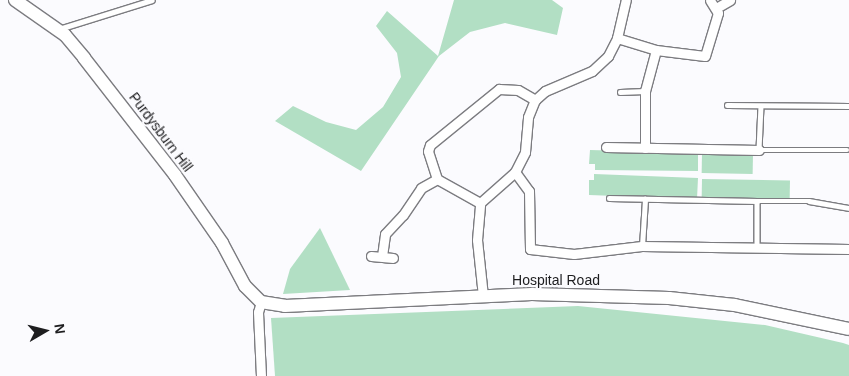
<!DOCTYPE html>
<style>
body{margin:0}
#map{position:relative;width:849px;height:376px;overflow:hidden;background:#fbfbfe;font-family:Arial,sans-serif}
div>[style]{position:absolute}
.green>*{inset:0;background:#b2dfc4;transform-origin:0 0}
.roads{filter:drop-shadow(1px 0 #7c7c80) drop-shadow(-1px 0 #7c7c80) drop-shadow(0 1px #7c7c80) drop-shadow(0 -1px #7c7c80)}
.lane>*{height:4.5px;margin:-2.25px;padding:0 2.25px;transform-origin:2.25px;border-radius:2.25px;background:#fff}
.street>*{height:9px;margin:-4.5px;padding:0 4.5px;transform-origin:4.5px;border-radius:4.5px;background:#fff}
.secondary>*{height:12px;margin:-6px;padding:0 6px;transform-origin:6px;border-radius:6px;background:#fff}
span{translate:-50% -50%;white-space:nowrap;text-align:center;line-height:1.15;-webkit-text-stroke:4.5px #fbfbfe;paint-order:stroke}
.street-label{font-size:14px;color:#1d1d1f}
.north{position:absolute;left:20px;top:306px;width:50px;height:50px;-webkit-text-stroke:4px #fbfbfe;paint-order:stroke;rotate:82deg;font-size:14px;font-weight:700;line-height:20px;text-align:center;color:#1d1d1f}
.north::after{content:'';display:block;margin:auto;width:18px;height:22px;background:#1d1d1f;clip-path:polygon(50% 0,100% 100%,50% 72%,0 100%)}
</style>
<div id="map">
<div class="green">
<i style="clip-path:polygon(454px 0,552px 0,563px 8px,557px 35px,505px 23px,470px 32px,439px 56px,361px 171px,275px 121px,293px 106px,326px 122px,356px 130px,383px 107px,401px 77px,397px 53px,376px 26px,387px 11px,438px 56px)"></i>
<i style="clip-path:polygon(590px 150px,698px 153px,698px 171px,595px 170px,595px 164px,589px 164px)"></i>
<i style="left:702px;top:153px;width:51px;height:20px;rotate:1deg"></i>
<i style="clip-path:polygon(594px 174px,698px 178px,697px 199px,589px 195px,589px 180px,594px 180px)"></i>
<i style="left:702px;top:179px;width:88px;height:20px;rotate:1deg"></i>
<i style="clip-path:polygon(320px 228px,350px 290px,283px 294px,290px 269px)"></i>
<i style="clip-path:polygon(578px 306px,765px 325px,843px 343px,849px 345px,849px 376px,275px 376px,271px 318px)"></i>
</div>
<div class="roads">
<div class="lane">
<i style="left:59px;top:29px;width:97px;rotate:-17.3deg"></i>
<i style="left:620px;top:92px;width:25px;rotate:-2deg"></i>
<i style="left:727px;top:105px;width:122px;rotate:0.5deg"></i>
<i style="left:761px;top:106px;width:44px;rotate:92.6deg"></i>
<i style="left:759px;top:150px;width:88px"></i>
<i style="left:609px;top:198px;width:148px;rotate:1.2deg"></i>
<i style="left:757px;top:201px;width:46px;rotate:90deg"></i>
<i style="left:757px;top:201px;width:52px"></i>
<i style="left:809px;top:201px;width:41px;rotate:9.9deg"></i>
<i style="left:642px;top:246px;width:47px;rotate:-86.3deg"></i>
</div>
<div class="street">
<i style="left:718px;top:7px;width:14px;rotate:-30deg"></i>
<i style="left:617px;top:38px;width:41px;rotate:17.1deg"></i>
<i style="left:656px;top:50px;width:49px;rotate:7deg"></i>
<i style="left:705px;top:56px;width:45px;rotate:-73.2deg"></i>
<i style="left:718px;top:13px;width:15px;rotate:-122deg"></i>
<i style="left:606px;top:147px;width:153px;rotate:1.1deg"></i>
<i style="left:645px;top:148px;width:57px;rotate:-90deg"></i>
<i style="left:645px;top:91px;width:42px;rotate:-75deg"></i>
<i style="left:515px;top:172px;width:24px;rotate:54deg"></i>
<i style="left:529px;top:191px;width:58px;rotate:89deg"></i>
<i style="left:530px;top:249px;width:44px;rotate:6.5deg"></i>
<i style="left:574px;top:254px;width:68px;rotate:-6.7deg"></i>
<i style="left:642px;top:246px;width:207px;rotate:0.8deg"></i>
<i style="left:480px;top:203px;width:49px;rotate:-150.8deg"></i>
<i style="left:437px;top:179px;width:29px;rotate:-108deg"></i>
<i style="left:428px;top:151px;width:6px;rotate:-72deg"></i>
<i style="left:430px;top:145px;width:89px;rotate:-39.1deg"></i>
<i style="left:499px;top:89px;width:19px;rotate:3deg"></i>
<i style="left:518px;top:90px;width:20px;rotate:30deg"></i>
<i style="left:371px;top:256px;width:22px;rotate:5deg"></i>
<i style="left:382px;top:256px;width:22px;rotate:-82deg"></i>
<i style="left:385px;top:234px;width:26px;rotate:-47deg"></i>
<i style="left:403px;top:215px;width:32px;rotate:-56deg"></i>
<i style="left:421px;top:188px;width:18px;rotate:-29deg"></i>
<i style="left:483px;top:296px;width:56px;rotate:-96.1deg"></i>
<i style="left:477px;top:240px;width:37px;rotate:-85deg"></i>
<i style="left:480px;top:203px;width:47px;rotate:-41.5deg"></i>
<i style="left:515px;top:172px;width:22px;rotate:-63deg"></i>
<i style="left:525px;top:152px;width:35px;rotate:-85deg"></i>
<i style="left:528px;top:117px;width:18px;rotate:-68deg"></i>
<i style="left:535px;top:100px;width:13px;rotate:-42deg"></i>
<i style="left:545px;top:91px;width:51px;rotate:-23.1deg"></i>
<i style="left:592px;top:71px;width:22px;rotate:-43deg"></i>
<i style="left:608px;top:56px;width:20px;rotate:-63deg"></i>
<i style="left:617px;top:38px;width:39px;rotate:-77deg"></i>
<i style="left:261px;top:376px;width:64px;rotate:-92.7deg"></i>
<i style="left:258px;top:312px;width:10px;rotate:-73deg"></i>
</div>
<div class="secondary">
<i style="left:15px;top:0;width:61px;rotate:35deg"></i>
<i style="left:65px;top:35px;width:30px;rotate:50deg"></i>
<i style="left:84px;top:58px;width:148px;rotate:52.1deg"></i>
<i style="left:175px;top:175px;width:83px;rotate:55.3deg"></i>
<i style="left:222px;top:243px;width:49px;rotate:61.9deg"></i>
<i style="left:245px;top:286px;width:23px;rotate:45deg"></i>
<i style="left:261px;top:302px;width:24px;rotate:9deg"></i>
<i style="left:285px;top:306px;width:247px;rotate:-2.8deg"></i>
<i style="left:532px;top:294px;width:137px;rotate:1.7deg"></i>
<i style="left:669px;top:298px;width:66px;rotate:6.1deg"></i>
<i style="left:735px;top:305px;width:116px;rotate:11.9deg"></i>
</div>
</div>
<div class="street-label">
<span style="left:161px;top:132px;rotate:53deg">Purdysburn Hill</span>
<span style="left:556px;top:280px">Hospital Road</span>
</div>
<div class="north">N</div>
</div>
